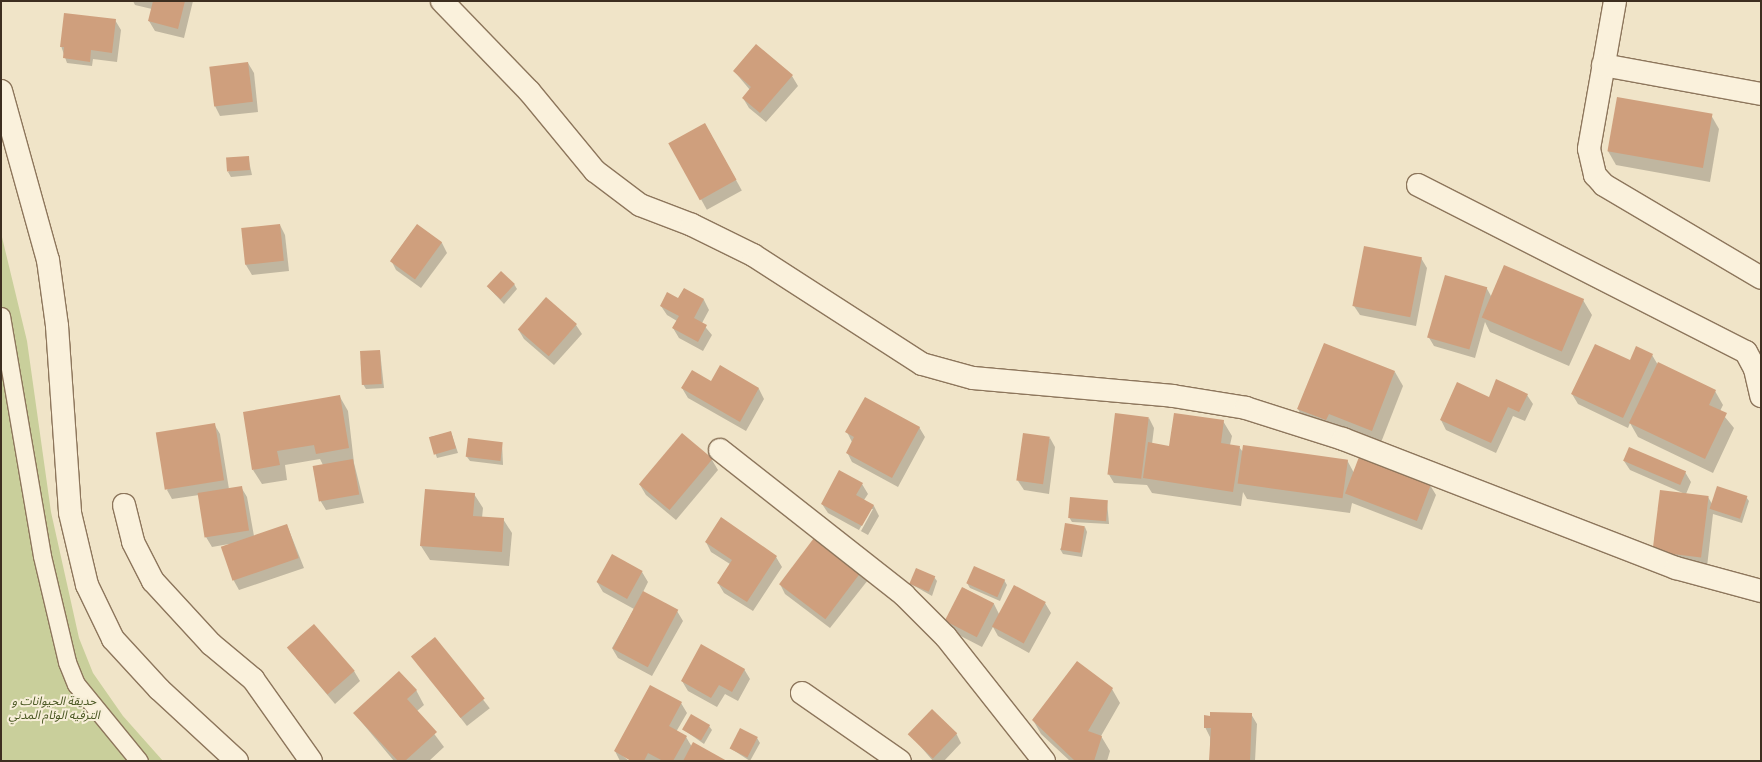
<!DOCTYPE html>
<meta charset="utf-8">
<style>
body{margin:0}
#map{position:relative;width:1762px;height:762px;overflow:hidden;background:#f0e4c8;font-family:"IBM Plex Serif","Noto Sans Arabic",serif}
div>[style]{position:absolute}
.green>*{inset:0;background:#c9cf9b}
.shadow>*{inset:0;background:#0003;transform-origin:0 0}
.building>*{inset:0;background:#cf9f7d;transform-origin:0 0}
.roads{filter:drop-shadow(1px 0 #8d765c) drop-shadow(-1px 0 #8d765c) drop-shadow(0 1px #8d765c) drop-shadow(0 -1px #8d765c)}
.service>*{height:17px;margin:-8.5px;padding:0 8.5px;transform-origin:8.5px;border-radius:8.5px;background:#faf1dc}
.minor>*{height:22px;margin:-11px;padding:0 11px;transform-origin:11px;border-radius:11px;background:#faf1dc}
.tertiary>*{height:22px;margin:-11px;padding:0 11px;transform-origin:11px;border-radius:11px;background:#faf1dc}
span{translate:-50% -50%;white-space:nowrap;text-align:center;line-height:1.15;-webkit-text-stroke:4px #f7eed8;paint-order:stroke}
.park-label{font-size:12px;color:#4d5a26;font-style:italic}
.frame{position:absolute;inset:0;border:2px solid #3d2e20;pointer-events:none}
</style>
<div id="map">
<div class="green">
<i style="clip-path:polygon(1px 233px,27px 341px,51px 512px,79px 638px,93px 673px,123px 716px,163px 761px,1px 761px)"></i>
</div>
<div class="shadow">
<i style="clip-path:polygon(133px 1px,193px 1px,184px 38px,155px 31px,149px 21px,152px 9px,135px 5px)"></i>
<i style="clip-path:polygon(115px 20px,121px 30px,117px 62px,93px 59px,92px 66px,67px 63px,61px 46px)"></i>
<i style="clip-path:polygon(248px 63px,254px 73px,258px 112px,220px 116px,215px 106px)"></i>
<i style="clip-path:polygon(734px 71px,792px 76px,798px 86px,766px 122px,749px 108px,743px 98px,750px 90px)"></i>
<i style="clip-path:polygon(1711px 115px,1719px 129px,1710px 182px,1616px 165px,1608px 151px)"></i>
<i style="left:705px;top:124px;width:76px;height:40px;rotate:61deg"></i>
<i style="clip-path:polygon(248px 157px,252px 175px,231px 177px,228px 172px)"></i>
<i style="clip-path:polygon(280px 225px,285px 235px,289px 271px,252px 275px,246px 265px,242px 229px)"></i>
<i style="clip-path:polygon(417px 225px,442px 243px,447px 253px,421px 288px,396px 270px,391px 260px)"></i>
<i style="clip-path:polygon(1421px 258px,1427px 268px,1416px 326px,1360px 315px,1354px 306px)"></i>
<i style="clip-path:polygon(514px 284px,517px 289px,504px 304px,488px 287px)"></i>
<i style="clip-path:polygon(1486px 287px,1491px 296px,1583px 300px,1592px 315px,1569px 366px,1490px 332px,1485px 322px,1475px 358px,1434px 346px,1428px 336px)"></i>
<i style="clip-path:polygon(684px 289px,704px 300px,709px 310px,702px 323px,712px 335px,703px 351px,679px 338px,673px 328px,677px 321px,667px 315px,661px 306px,679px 299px)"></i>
<i style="clip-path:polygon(576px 325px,582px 334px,554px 365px,524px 339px,518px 329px)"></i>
<i style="clip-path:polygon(380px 351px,384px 388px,366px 389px,363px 384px)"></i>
<i style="clip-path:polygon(1652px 355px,1658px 365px,1715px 391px,1723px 405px,1720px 411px,1734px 428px,1713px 473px,1638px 437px,1630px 423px,1628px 428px,1578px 404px,1572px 394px,1630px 361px)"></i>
<i style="clip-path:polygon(720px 367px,759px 389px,764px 399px,746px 431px,688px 398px,682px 388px,711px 383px)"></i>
<i style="clip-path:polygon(1395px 372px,1403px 386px,1380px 445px,1306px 424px,1298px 409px)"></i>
<i style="clip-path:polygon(1527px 395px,1533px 404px,1525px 421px,1513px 416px,1496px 453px,1446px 430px,1441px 420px,1489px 398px)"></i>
<i style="clip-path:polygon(340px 397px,348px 411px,354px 463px,364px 503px,326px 510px,320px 500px,323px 465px,320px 459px,285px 465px,287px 480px,262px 484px,253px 470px)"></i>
<i style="clip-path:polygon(1149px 418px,1154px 428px,1152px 444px,1170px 447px,1223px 421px,1232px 436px,1230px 445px,1239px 447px,1243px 452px,1347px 460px,1354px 473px,1430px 485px,1436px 495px,1422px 530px,1352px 503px,1350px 513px,1247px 499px,1243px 492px,1241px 506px,1152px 493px,1147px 485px,1114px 483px,1108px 473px)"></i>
<i style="clip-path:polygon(214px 424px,220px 434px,229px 489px,241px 487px,247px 497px,254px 536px,287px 525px,304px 568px,239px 590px,234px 581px,229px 544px,212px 547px,206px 537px,199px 495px,172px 499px,167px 490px)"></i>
<i style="clip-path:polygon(919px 427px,925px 437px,898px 487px,852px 462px,847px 452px,852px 442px,847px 432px)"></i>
<i style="clip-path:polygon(451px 432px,458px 453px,437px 458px,430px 437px)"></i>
<i style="clip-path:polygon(682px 435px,712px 460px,718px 470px,676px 520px,646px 495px,640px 485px)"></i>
<i style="clip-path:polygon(1050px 438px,1055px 447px,1049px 494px,1024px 490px,1018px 481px)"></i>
<i style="clip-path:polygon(502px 443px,503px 465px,470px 461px,467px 457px)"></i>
<i style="clip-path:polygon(1624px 461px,1685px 472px,1691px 482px,1686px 494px,1708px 497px,1712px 504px,1746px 497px,1749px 501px,1742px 523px,1713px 514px,1707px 567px,1660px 562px,1685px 494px,1630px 470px)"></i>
<i style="clip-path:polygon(evenodd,862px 484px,868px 494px,864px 500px,874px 506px,879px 516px,868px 535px,828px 513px,822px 504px,862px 484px,871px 509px,873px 509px,861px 531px,859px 530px,871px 509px)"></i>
<i style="clip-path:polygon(474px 494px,483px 508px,482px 518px,503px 519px,512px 533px,509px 566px,430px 560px,421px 546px)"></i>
<i style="clip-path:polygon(1107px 501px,1109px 524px,1072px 522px,1069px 517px)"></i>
<i style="clip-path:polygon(721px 519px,776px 557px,782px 567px,753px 611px,724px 593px,718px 583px,730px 564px,711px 552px,706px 542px)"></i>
<i style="clip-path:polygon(1085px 527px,1087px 532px,1082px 557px,1063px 554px,1060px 549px)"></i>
<i style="clip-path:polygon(818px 536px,868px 580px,830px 628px,785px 594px,780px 584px)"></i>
<i style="clip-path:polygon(642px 572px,648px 582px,643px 592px,677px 611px,683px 621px,652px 676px,618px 658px,612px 648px,634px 609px,603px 592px,597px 582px)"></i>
<i style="clip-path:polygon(934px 577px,937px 581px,932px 596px,911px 584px)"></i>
<i style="clip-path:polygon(1004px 580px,1007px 585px,1000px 601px,970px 588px,967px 583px)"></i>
<i style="clip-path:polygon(963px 588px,994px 604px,999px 614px,1045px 603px,1051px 613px,1029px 653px,998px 636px,993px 627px,982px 647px,951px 631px,946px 621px)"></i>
<i style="left:435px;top:638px;width:89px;height:29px;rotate:52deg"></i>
<i style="clip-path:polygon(288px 648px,354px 671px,360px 681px,335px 704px)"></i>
<i style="clip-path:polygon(744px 669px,750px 679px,738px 701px,725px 694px,717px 707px,688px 691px,682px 681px)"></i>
<i style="clip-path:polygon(1112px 689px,1120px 703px,1101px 736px,1110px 751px,1107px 761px,1070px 761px,1041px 734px,1033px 720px)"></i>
<i style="clip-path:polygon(416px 690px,424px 705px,417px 711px,444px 747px,429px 761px,394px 761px,354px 713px)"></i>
<i style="clip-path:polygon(681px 703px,687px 713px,676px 732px,686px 737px,692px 747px,725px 761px,633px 761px,622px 755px,629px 761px,620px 761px,615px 751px)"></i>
<i style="clip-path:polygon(1251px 714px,1257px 724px,1255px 761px,1210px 761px,1210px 737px,1205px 727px)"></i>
<i style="clip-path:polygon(709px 726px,712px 730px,704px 744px,684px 730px)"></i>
<i style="clip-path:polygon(909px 733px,956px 733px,961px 743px,944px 761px,933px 761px)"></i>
<i style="clip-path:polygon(757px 738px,760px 743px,750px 761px,730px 748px)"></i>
</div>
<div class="building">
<i style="clip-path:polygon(153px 1px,185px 1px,178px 29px,148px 21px)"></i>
<i style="clip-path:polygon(64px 13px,116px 19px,112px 53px,91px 50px,90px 62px,63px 58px,64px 47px,60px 47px)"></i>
<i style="clip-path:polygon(756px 44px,793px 75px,760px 113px,742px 98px,751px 87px,733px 71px)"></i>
<i style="left:248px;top:62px;width:40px;height:39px;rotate:83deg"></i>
<i style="left:1617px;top:97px;width:97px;height:55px;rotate:10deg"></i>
<i style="left:705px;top:123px;width:65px;height:42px;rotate:61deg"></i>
<i style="left:249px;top:156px;width:14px;height:23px;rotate:86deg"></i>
<i style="left:280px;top:224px;width:37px;height:39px;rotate:84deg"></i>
<i style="left:417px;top:224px;width:31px;height:46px;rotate:36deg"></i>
<i style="left:1364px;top:246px;width:59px;height:61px;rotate:11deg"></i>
<i style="left:1504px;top:265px;width:87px;height:57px;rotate:23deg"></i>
<i style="left:501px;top:271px;width:19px;height:21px;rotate:43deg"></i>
<i style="left:1445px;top:275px;width:44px;height:65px;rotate:16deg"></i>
<i style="clip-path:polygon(684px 288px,704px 299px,694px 318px,707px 325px,698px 342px,672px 328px,679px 316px,660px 306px,667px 292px,678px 298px)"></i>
<i style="left:546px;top:297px;width:41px;height:43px;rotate:41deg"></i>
<i style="clip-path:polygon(1324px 343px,1395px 371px,1372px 431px,1329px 414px,1326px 420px,1297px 409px)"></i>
<i style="clip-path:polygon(1595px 344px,1630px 360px,1636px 346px,1653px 354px,1623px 418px,1571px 394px)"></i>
<i style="left:380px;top:350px;width:34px;height:20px;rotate:87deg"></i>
<i style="clip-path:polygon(1658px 362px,1716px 390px,1709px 405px,1727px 413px,1705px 459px,1629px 423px)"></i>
<i style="clip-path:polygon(720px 365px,759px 388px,740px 422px,681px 388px,692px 370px,711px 381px)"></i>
<i style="clip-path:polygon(1496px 379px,1528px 394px,1519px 412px,1508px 407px,1491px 443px,1440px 420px,1457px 382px,1489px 397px)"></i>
<i style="clip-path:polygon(340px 395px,349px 448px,316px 454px,314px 445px,277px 451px,280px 465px,252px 470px,243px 412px)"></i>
<i style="clip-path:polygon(865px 397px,920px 427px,892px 478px,846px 453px,854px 437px,845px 432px)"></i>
<i style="left:1115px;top:413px;width:34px;height:62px;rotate:7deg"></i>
<i style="clip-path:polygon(1174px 413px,1224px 420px,1221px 443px,1240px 446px,1233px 492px,1143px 478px,1148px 442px,1169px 446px)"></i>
<i style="left:215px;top:423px;width:58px;height:60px;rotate:81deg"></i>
<i style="left:451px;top:431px;width:18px;height:23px;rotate:74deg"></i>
<i style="left:682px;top:433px;width:40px;height:67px;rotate:40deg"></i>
<i style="left:1023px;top:433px;width:27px;height:48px;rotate:8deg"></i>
<i style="left:468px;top:438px;width:35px;height:19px;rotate:7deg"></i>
<i style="left:1243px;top:445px;width:106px;height:39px;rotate:8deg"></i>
<i style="left:1629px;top:447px;width:62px;height:15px;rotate:23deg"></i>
<i style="left:1359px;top:457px;width:77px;height:39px;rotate:21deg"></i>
<i style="left:353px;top:459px;width:36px;height:41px;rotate:80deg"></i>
<i style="clip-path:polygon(839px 470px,863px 483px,856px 495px,874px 505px,862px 526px,821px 504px)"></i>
<i style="left:242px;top:486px;width:45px;height:45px;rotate:81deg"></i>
<i style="left:1717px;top:486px;width:32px;height:24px;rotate:18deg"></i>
<i style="clip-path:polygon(425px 489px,475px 493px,473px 516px,504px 518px,502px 552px,420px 546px)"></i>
<i style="left:1660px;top:490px;width:49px;height:62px;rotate:7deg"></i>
<i style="left:1070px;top:497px;width:38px;height:21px;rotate:5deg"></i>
<i style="clip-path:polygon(721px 517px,777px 556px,747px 602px,717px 583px,732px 560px,705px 542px)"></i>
<i style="left:1065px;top:523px;width:20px;height:27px;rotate:9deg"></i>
<i style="left:287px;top:524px;width:36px;height:70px;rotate:71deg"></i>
<i style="left:817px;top:534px;width:58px;height:63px;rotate:37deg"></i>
<i style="left:612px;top:554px;width:35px;height:32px;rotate:29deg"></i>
<i style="left:974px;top:566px;width:34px;height:19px;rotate:24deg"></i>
<i style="left:916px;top:568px;width:21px;height:17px;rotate:23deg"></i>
<i style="left:1014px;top:585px;width:36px;height:47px;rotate:28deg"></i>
<i style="left:962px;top:587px;width:36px;height:38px;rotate:27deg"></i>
<i style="left:643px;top:591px;width:40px;height:65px;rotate:28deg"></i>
<i style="left:314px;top:624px;width:62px;height:36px;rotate:49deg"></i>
<i style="left:435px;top:637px;width:79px;height:31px;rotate:51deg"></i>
<i style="clip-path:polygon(701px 644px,745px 669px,732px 692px,719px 685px,711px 698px,681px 681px)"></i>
<i style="clip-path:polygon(1077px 661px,1113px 688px,1088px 731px,1102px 736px,1094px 761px,1075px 761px,1032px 720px)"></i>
<i style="clip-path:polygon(399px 671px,417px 690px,407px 699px,437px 732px,405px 761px,398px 761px,353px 713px)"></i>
<i style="clip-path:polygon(650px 685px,682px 702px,669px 726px,687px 736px,673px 761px,663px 761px,648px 753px,644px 761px,631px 761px,614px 751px)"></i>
<i style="left:932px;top:709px;width:35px;height:35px;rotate:44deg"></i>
<i style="clip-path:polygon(1210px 712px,1252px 713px,1250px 761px,1209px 761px,1211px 728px,1204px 728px,1204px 715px,1210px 716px)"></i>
<i style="left:691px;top:714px;width:22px;height:18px;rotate:30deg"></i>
<i style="left:740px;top:728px;width:20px;height:23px;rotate:27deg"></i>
<i style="clip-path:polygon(693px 742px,727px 761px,683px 761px)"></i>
</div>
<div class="roads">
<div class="service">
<i style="left:1px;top:316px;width:243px;rotate:80.3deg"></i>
<i style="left:42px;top:556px;width:109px;rotate:76.7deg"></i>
<i style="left:67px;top:662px;width:24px;rotate:68deg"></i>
<i style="left:76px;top:684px;width:99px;rotate:50.7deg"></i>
</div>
<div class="minor">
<i style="left:1615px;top:1px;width:150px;rotate:100deg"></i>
<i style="left:1589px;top:149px;width:27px;rotate:77deg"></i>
<i style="left:1595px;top:175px;width:13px;rotate:48deg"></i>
<i style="left:1604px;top:185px;width:182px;rotate:30.6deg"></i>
<i style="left:1603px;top:65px;width:161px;rotate:10.4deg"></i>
<i style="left:1418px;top:185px;width:368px;rotate:27deg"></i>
<i style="left:1746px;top:352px;width:19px;rotate:62deg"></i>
<i style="left:1755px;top:369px;width:28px;rotate:77deg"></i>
<i style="left:720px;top:450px;width:234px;rotate:38.2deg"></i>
<i style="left:904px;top:595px;width:59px;rotate:45deg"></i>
<i style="left:946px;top:637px;width:158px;rotate:51.7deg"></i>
<i style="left:124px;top:505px;width:38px;rotate:76deg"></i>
<i style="left:133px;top:542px;width:44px;rotate:62.9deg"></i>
<i style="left:153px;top:581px;width:86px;rotate:47.4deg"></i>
<i style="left:211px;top:644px;width:55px;rotate:39.8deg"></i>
<i style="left:253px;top:679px;width:100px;rotate:54.7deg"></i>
<i style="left:802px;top:693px;width:119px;rotate:34.8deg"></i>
</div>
<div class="tertiary">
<i style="left:442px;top:1px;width:125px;rotate:46deg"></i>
<i style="left:529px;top:91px;width:104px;rotate:50.5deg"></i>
<i style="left:595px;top:171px;width:56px;rotate:37.1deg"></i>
<i style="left:640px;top:205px;width:56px;rotate:21deg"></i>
<i style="left:692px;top:225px;width:68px;rotate:26.2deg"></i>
<i style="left:753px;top:255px;width:201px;rotate:32.8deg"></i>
<i style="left:922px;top:364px;width:53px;rotate:15.4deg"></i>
<i style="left:973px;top:378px;width:201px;rotate:5.1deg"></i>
<i style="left:1173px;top:396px;width:74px;rotate:9.3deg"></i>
<i style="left:1246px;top:408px;width:102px;rotate:17.7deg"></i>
<i style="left:1343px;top:439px;width:357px;rotate:21.2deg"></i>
<i style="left:1676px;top:568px;width:88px;rotate:15.1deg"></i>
<i style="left:1px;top:91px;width:175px;rotate:74.5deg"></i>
<i style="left:48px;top:260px;width:67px;rotate:82.2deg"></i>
<i style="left:57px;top:326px;width:187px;rotate:86deg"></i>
<i style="left:70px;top:513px;width:74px;rotate:76.7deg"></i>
<i style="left:87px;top:585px;width:60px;rotate:64.3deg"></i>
<i style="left:113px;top:639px;width:68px;rotate:47.4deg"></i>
<i style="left:159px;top:689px;width:106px;rotate:42.7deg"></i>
</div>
</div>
<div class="park-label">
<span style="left:54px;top:708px">حديقة الحيوانات و<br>الترفيه الوئام المدني</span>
</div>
<div class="frame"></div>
</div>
